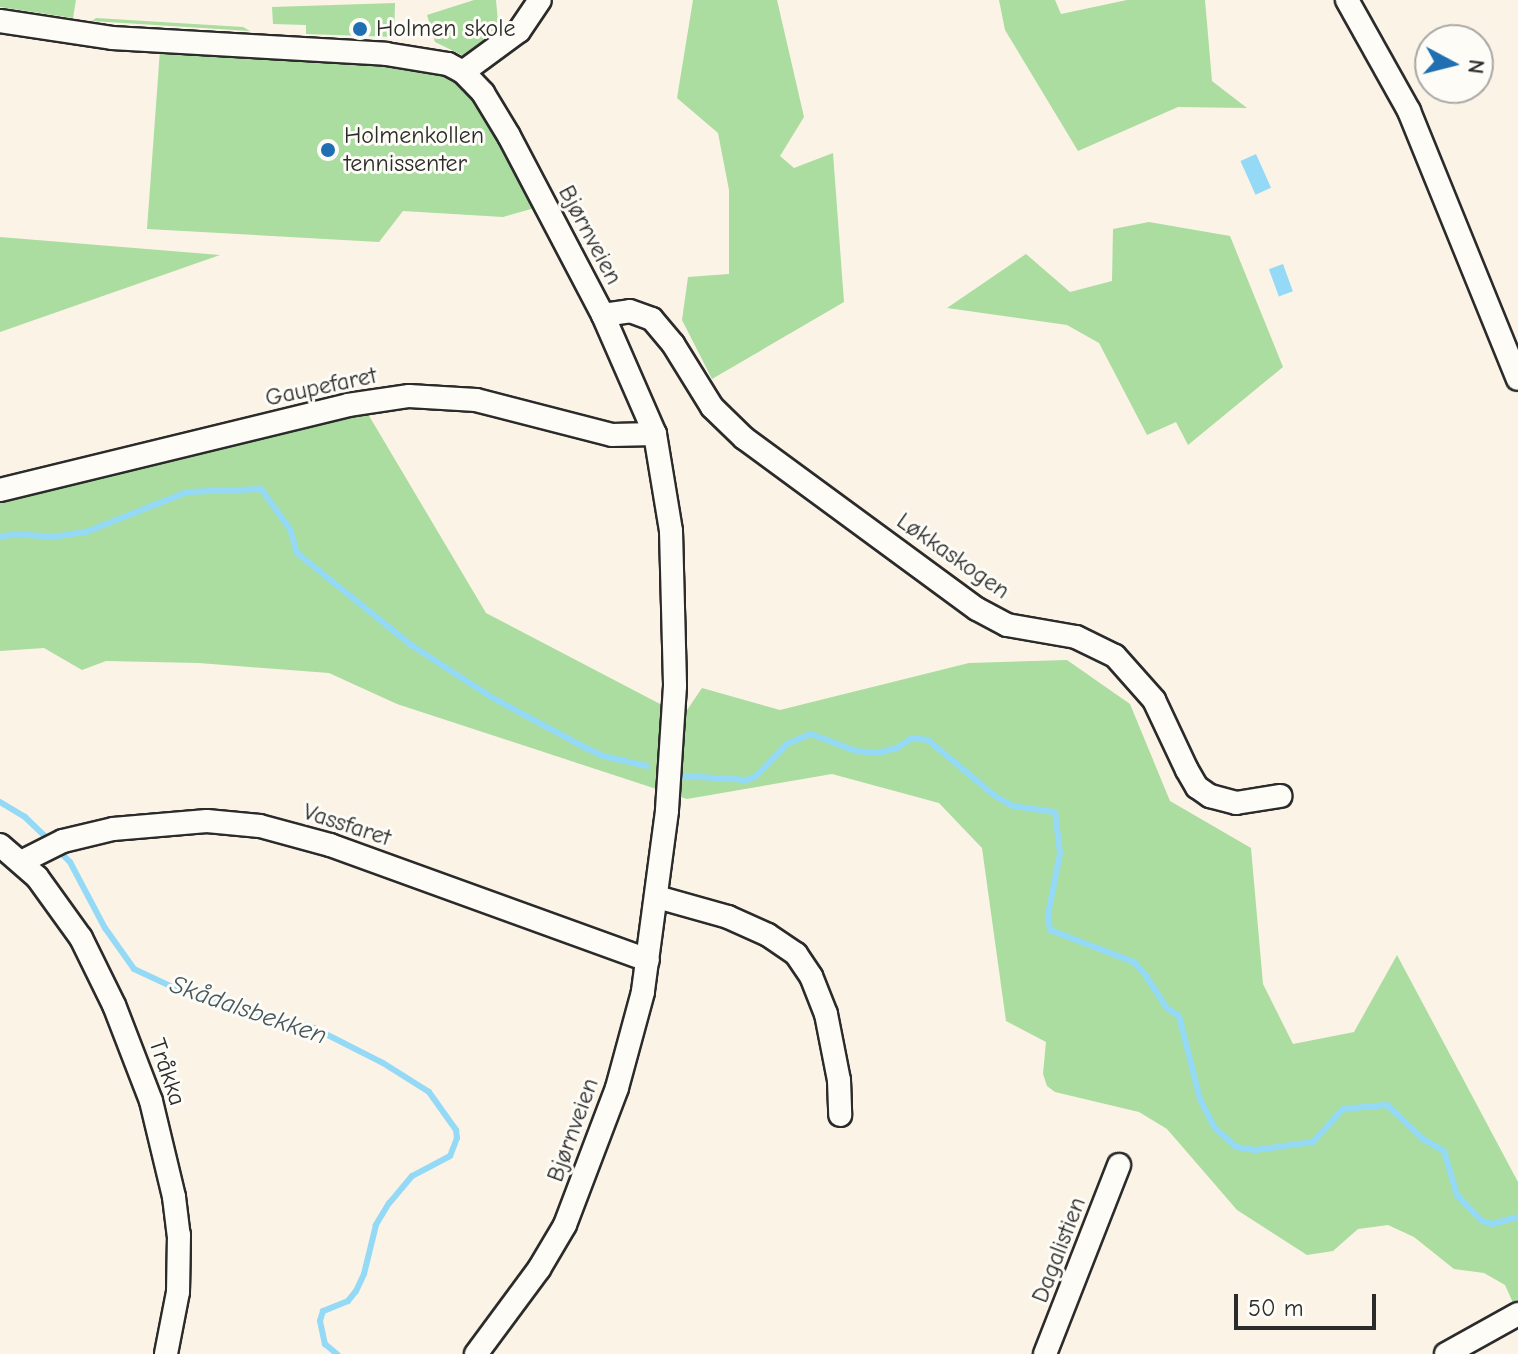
<!DOCTYPE html>
<meta charset="utf-8">
<style>
body{margin:0}
#map{position:relative;width:1518px;height:1354px;overflow:hidden;background:#fbf3e6;font-family:"Comic Neue",sans-serif}
div>[style]{position:absolute}
.green>*{inset:0;background:#aadd9f}
.water>*{inset:0;background:#94daf6;transform-origin:0 0}
.stream>*{height:6px;margin:-3px;padding:0 3px;transform-origin:3px;border-radius:3px;background:#94daf6}
.roads{filter:drop-shadow(2px 0 #2b2b2b) drop-shadow(-2px 0 #2b2b2b) drop-shadow(0 2px #2b2b2b) drop-shadow(0 -2px #2b2b2b)}
.minor>*{height:22px;margin:-11px;padding:0 11px;transform-origin:11px;border-radius:11px;background:#fdfcf7}
.dots>*{width:22px;height:22px;translate:-50% -50%;box-sizing:border-box;border:4px solid #fdfcf7;border-radius:50%}
span{translate:-50% -50%;white-space:nowrap;text-align:center;line-height:1.15;-webkit-text-stroke:6px #fdfcf7;paint-order:stroke}
.poi-label{font-size:24px;color:#2b2b2b}
.left{translate:0 -50%;text-align:left}
.street-label{font-size:24px;color:#2b2b2b}
.water-label{font-size:26px;color:#45575e;font-style:italic}
.north{position:absolute;left:1414px;top:24px;width:80px;height:80px;box-sizing:border-box;background:#fdfcf7;border:2px solid #a9a8a5;border-radius:50%;rotate:97deg;font-size:22px;font-weight:700;line-height:32px;text-align:center;color:#2b2b2b}
.north::after{content:'';display:block;margin:auto;width:28px;height:36px;background:#1f6fb2;clip-path:polygon(50% 0,100% 100%,50% 72%,0 100%)}
.scale{position:absolute;left:1234px;top:1294px;width:142px;height:36px;box-sizing:border-box;border:4px solid #2b2b2b;border-top:0;padding-left:10px;font-size:24px;line-height:28px;white-space:nowrap;color:#2b2b2b;-webkit-text-stroke:6px #fdfcf7;paint-order:stroke}
</style>
<div id="map">
<div class="green">
<i style="clip-path:polygon(0 0,76px 0,73px 18px,0 7px)"></i>
<i style="clip-path:polygon(474px 0,496px 0,498px 22px,495px 39px,472px 60px,435px 42px,427px 15px)"></i>
<i style="clip-path:polygon(693px 0,777px 0,804px 117px,780px 156px,794px 168px,833px 153px,844px 302px,712px 379px,682px 320px,688px 277px,729px 274px,729px 190px,718px 133px,677px 98px)"></i>
<i style="clip-path:polygon(999px 0,1055px 0,1061px 14px,1127px 0,1205px 0,1212px 81px,1247px 108px,1178px 107px,1078px 151px,1005px 30px)"></i>
<i style="clip-path:polygon(395px 3px,394px 37px,306px 34px,306px 25px,273px 24px,272px 7px)"></i>
<i style="clip-path:polygon(96px 18px,243px 27px,250px 31px,92px 21px)"></i>
<i style="clip-path:polygon(160px 50px,358px 59px,441px 73px,457px 82px,479px 109px,538px 207px,503px 217px,403px 211px,379px 242px,147px 229px)"></i>
<i style="clip-path:polygon(1149px 222px,1230px 236px,1283px 367px,1188px 445px,1176px 422px,1147px 435px,1099px 343px,1067px 325px,947px 308px,1026px 254px,1070px 292px,1112px 281px,1113px 229px)"></i>
<i style="clip-path:polygon(0 237px,220px 255px,0 332px)"></i>
<i style="clip-path:polygon(365px 409px,486px 613px,683px 716px,702px 688px,780px 710px,969px 663px,1067px 660px,1130px 704px,1170px 801px,1251px 848px,1263px 984px,1293px 1044px,1354px 1032px,1397px 955px,1518px 1182px,1518px 1303px,1514px 1305px,1505px 1285px,1484px 1273px,1454px 1269px,1414px 1237px,1388px 1225px,1358px 1229px,1333px 1251px,1307px 1255px,1237px 1210px,1167px 1129px,1139px 1112px,1055px 1092px,1047px 1086px,1043px 1074px,1046px 1042px,1006px 1021px,982px 848px,939px 803px,832px 774px,687px 799px,397px 704px,329px 673px,199px 663px,106px 661px,82px 670px,44px 648px,0 651px,0 501px)"></i>
</div>
<div class="water">
<i style="left:1256px;top:154px;width:37px;height:17px;rotate:66deg"></i>
<i style="left:1283px;top:264px;width:29px;height:15px;rotate:70deg"></i>
</div>
<div class="stream">
<i style="left:0;top:537px;width:14px;rotate:-12deg"></i>
<i style="left:14px;top:534px;width:39px;rotate:4deg"></i>
<i style="left:53px;top:537px;width:33px;rotate:-9deg"></i>
<i style="left:86px;top:532px;width:109px;rotate:-21.6deg"></i>
<i style="left:187px;top:492px;width:74px;rotate:-2.3deg"></i>
<i style="left:261px;top:489px;width:49px;rotate:54.1deg"></i>
<i style="left:290px;top:529px;width:25px;rotate:74deg"></i>
<i style="left:297px;top:553px;width:146px;rotate:38.9deg"></i>
<i style="left:411px;top:645px;width:98px;rotate:32.9deg"></i>
<i style="left:493px;top:698px;width:106px;rotate:28.3deg"></i>
<i style="left:586px;top:748px;width:19px;rotate:25deg"></i>
<i style="left:603px;top:756px;width:45px;rotate:12.8deg"></i>
<i style="left:683px;top:776px;width:64px;rotate:3.6deg"></i>
<i style="left:747px;top:780px;width:10px;rotate:-24deg"></i>
<i style="left:756px;top:776px;width:45px;rotate:-45.9deg"></i>
<i style="left:787px;top:744px;width:26px;rotate:-23deg"></i>
<i style="left:811px;top:734px;width:48px;rotate:20.7deg"></i>
<i style="left:856px;top:751px;width:21px;rotate:5deg"></i>
<i style="left:877px;top:753px;width:21px;rotate:-14deg"></i>
<i style="left:897px;top:748px;width:18px;rotate:-34deg"></i>
<i style="left:912px;top:738px;width:16px;rotate:7deg"></i>
<i style="left:928px;top:740px;width:87px;rotate:39.9deg"></i>
<i style="left:995px;top:796px;width:21px;rotate:29deg"></i>
<i style="left:1013px;top:806px;width:42px;rotate:8.1deg"></i>
<i style="left:1055px;top:812px;width:41px;rotate:83deg"></i>
<i style="left:1060px;top:853px;width:63px;rotate:101deg"></i>
<i style="left:1048px;top:915px;width:15px;rotate:82deg"></i>
<i style="left:1050px;top:930px;width:90px;rotate:20.9deg"></i>
<i style="left:1134px;top:962px;width:18px;rotate:49deg"></i>
<i style="left:1146px;top:976px;width:38px;rotate:57deg"></i>
<i style="left:1167px;top:1008px;width:14px;rotate:34deg"></i>
<i style="left:1179px;top:1016px;width:86px;rotate:75.8deg"></i>
<i style="left:1200px;top:1099px;width:33px;rotate:63deg"></i>
<i style="left:1215px;top:1128px;width:28px;rotate:42deg"></i>
<i style="left:1236px;top:1147px;width:19px;rotate:9deg"></i>
<i style="left:1255px;top:1150px;width:59px;rotate:-7.9deg"></i>
<i style="left:1313px;top:1142px;width:45px;rotate:-47.7deg"></i>
<i style="left:1343px;top:1109px;width:44px;rotate:-5.2deg"></i>
<i style="left:1387px;top:1105px;width:50px;rotate:43.4deg"></i>
<i style="left:1423px;top:1139px;width:24px;rotate:30deg"></i>
<i style="left:1444px;top:1151px;width:46px;rotate:73.5deg"></i>
<i style="left:1457px;top:1195px;width:36px;rotate:46deg"></i>
<i style="left:1482px;top:1221px;width:10px;rotate:17deg"></i>
<i style="left:1492px;top:1224px;width:27px;rotate:-15deg"></i>
<i style="left:0;top:802px;width:29px;rotate:31deg"></i>
<i style="left:25px;top:817px;width:36px;rotate:44deg"></i>
<i style="left:58px;top:850px;width:17px;rotate:45deg"></i>
<i style="left:70px;top:862px;width:75px;rotate:62.1deg"></i>
<i style="left:105px;top:928px;width:50px;rotate:54.7deg"></i>
<i style="left:134px;top:969px;width:54px;rotate:25.1deg"></i>
<i style="left:183px;top:992px;width:136px;rotate:15.4deg"></i>
<i style="left:314px;top:1028px;width:77px;rotate:26.9deg"></i>
<i style="left:383px;top:1063px;width:54px;rotate:32.2deg"></i>
<i style="left:429px;top:1092px;width:47px;rotate:54.6deg"></i>
<i style="left:456px;top:1130px;width:8px;rotate:83deg"></i>
<i style="left:457px;top:1138px;width:19px;rotate:111deg"></i>
<i style="left:450px;top:1156px;width:43px;rotate:152.2deg"></i>
<i style="left:412px;top:1176px;width:35px;rotate:130deg"></i>
<i style="left:389px;top:1203px;width:26px;rotate:121deg"></i>
<i style="left:376px;top:1225px;width:50px;rotate:103.8deg"></i>
<i style="left:364px;top:1274px;width:19px;rotate:115deg"></i>
<i style="left:356px;top:1291px;width:13px;rotate:129deg"></i>
<i style="left:348px;top:1301px;width:27px;rotate:158deg"></i>
<i style="left:323px;top:1311px;width:10px;rotate:107deg"></i>
<i style="left:320px;top:1321px;width:24px;rotate:78deg"></i>
<i style="left:325px;top:1344px;width:16px;rotate:40deg"></i>
</div>
<div class="roads">
<div class="minor">
<i style="left:1347px;top:0;width:127px;rotate:60.8deg"></i>
<i style="left:1409px;top:111px;width:289px;rotate:67.9deg"></i>
<i style="left:0;top:21px;width:113px;rotate:8.6deg"></i>
<i style="left:112px;top:38px;width:274px;rotate:3.3deg"></i>
<i style="left:386px;top:54px;width:63px;rotate:9.2deg"></i>
<i style="left:448px;top:64px;width:17px;rotate:28deg"></i>
<i style="left:463px;top:72px;width:29px;rotate:46deg"></i>
<i style="left:483px;top:93px;width:50px;rotate:58.8deg"></i>
<i style="left:509px;top:136px;width:202px;rotate:62.3deg"></i>
<i style="left:603px;top:315px;width:130px;rotate:66.4deg"></i>
<i style="left:655px;top:434px;width:98px;rotate:80.6deg"></i>
<i style="left:671px;top:531px;width:155px;rotate:88.5deg"></i>
<i style="left:675px;top:686px;width:125px;rotate:93.7deg"></i>
<i style="left:667px;top:811px;width:183px;rotate:97.6deg"></i>
<i style="left:643px;top:992px;width:99px;rotate:105.2deg"></i>
<i style="left:617px;top:1088px;width:147px;rotate:110.8deg"></i>
<i style="left:565px;top:1225px;width:51px;rotate:120.6deg"></i>
<i style="left:539px;top:1269px;width:106px;rotate:126.5deg"></i>
<i style="left:463px;top:72px;width:69px;rotate:-36.2deg"></i>
<i style="left:519px;top:31px;width:37px;rotate:-56deg"></i>
<i style="left:603px;top:315px;width:27px;rotate:-8deg"></i>
<i style="left:630px;top:311px;width:23px;rotate:20deg"></i>
<i style="left:652px;top:319px;width:33px;rotate:50deg"></i>
<i style="left:673px;top:344px;width:74px;rotate:58.2deg"></i>
<i style="left:712px;top:407px;width:45px;rotate:44.1deg"></i>
<i style="left:744px;top:438px;width:289px;rotate:36.3deg"></i>
<i style="left:977px;top:609px;width:34px;rotate:28deg"></i>
<i style="left:1007px;top:625px;width:70px;rotate:9.9deg"></i>
<i style="left:1076px;top:637px;width:43px;rotate:26deg"></i>
<i style="left:1115px;top:656px;width:59px;rotate:48.4deg"></i>
<i style="left:1154px;top:700px;width:77px;rotate:64.8deg"></i>
<i style="left:1187px;top:770px;width:20px;rotate:60deg"></i>
<i style="left:1197px;top:787px;width:16px;rotate:35deg"></i>
<i style="left:1210px;top:796px;width:27px;rotate:15deg"></i>
<i style="left:1236px;top:803px;width:45px;rotate:-9deg"></i>
<i style="left:0;top:490px;width:358px;rotate:-13.7deg"></i>
<i style="left:348px;top:405px;width:62px;rotate:-8.4deg"></i>
<i style="left:409px;top:396px;width:67px;rotate:3.4deg"></i>
<i style="left:476px;top:400px;width:140px;rotate:14.4deg"></i>
<i style="left:612px;top:435px;width:43px;rotate:-1.3deg"></i>
<i style="left:0;top:845px;width:49px;rotate:40.9deg"></i>
<i style="left:37px;top:877px;width:75px;rotate:54.2deg"></i>
<i style="left:81px;top:938px;width:75px;rotate:63.8deg"></i>
<i style="left:114px;top:1005px;width:103px;rotate:68.9deg"></i>
<i style="left:151px;top:1101px;width:99px;rotate:76.5deg"></i>
<i style="left:174px;top:1197px;width:38px;rotate:83deg"></i>
<i style="left:179px;top:1235px;width:57px;rotate:91deg"></i>
<i style="left:178px;top:1292px;width:63px;rotate:101deg"></i>
<i style="left:21px;top:862px;width:47px;rotate:-26.6deg"></i>
<i style="left:63px;top:841px;width:51px;rotate:-13.5deg"></i>
<i style="left:113px;top:829px;width:94px;rotate:-4.9deg"></i>
<i style="left:207px;top:821px;width:53px;rotate:5.4deg"></i>
<i style="left:260px;top:826px;width:73px;rotate:15.2deg"></i>
<i style="left:330px;top:845px;width:338px;rotate:19.9deg"></i>
<i style="left:657px;top:897px;width:74px;rotate:15.7deg"></i>
<i style="left:728px;top:917px;width:44px;rotate:24.2deg"></i>
<i style="left:768px;top:935px;width:34px;rotate:34deg"></i>
<i style="left:796px;top:954px;width:27px;rotate:56deg"></i>
<i style="left:811px;top:976px;width:41px;rotate:68.5deg"></i>
<i style="left:826px;top:1014px;width:67px;rotate:78.9deg"></i>
<i style="left:839px;top:1080px;width:35px;rotate:88deg"></i>
<i style="left:1045px;top:1354px;width:203px;rotate:-68.6deg"></i>
<i style="left:1446px;top:1354px;width:82px;rotate:-29.1deg"></i>
</div>
</div>
<div class="dots">
<i style="left:360px;top:29px;background:#1f6fb2"></i>
<i style="left:328px;top:150px;background:#1f6fb2"></i>
</div>
<div class="poi-label">
<span class="left" style="left:376px;top:29px">Holmen skole</span>
<span class="left" style="left:344px;top:150px">Holmenkollen<br>tennissenter</span>
</div>
<div class="street-label">
<span style="left:590px;top:235px;rotate:62deg">Bjørnveien</span>
<span style="left:321px;top:387px;rotate:-12deg">Gaupefaret</span>
<span style="left:953px;top:556px;rotate:35deg">Løkkaskogen</span>
<span style="left:347px;top:825px;rotate:18deg">Vassfaret</span>
<span style="left:167px;top:1072px;rotate:71deg">Tråkka</span>
<span style="left:573px;top:1130px;rotate:-70deg">Bjørnveien</span>
<span style="left:1059px;top:1250px;rotate:-69deg">Dagalistien</span>
</div>
<div class="water-label">
<span style="left:248px;top:1011px;rotate:19deg">Skådalsbekken</span>
</div>
<div class="north">N</div>
<div class="scale">50 m</div>
</div>
